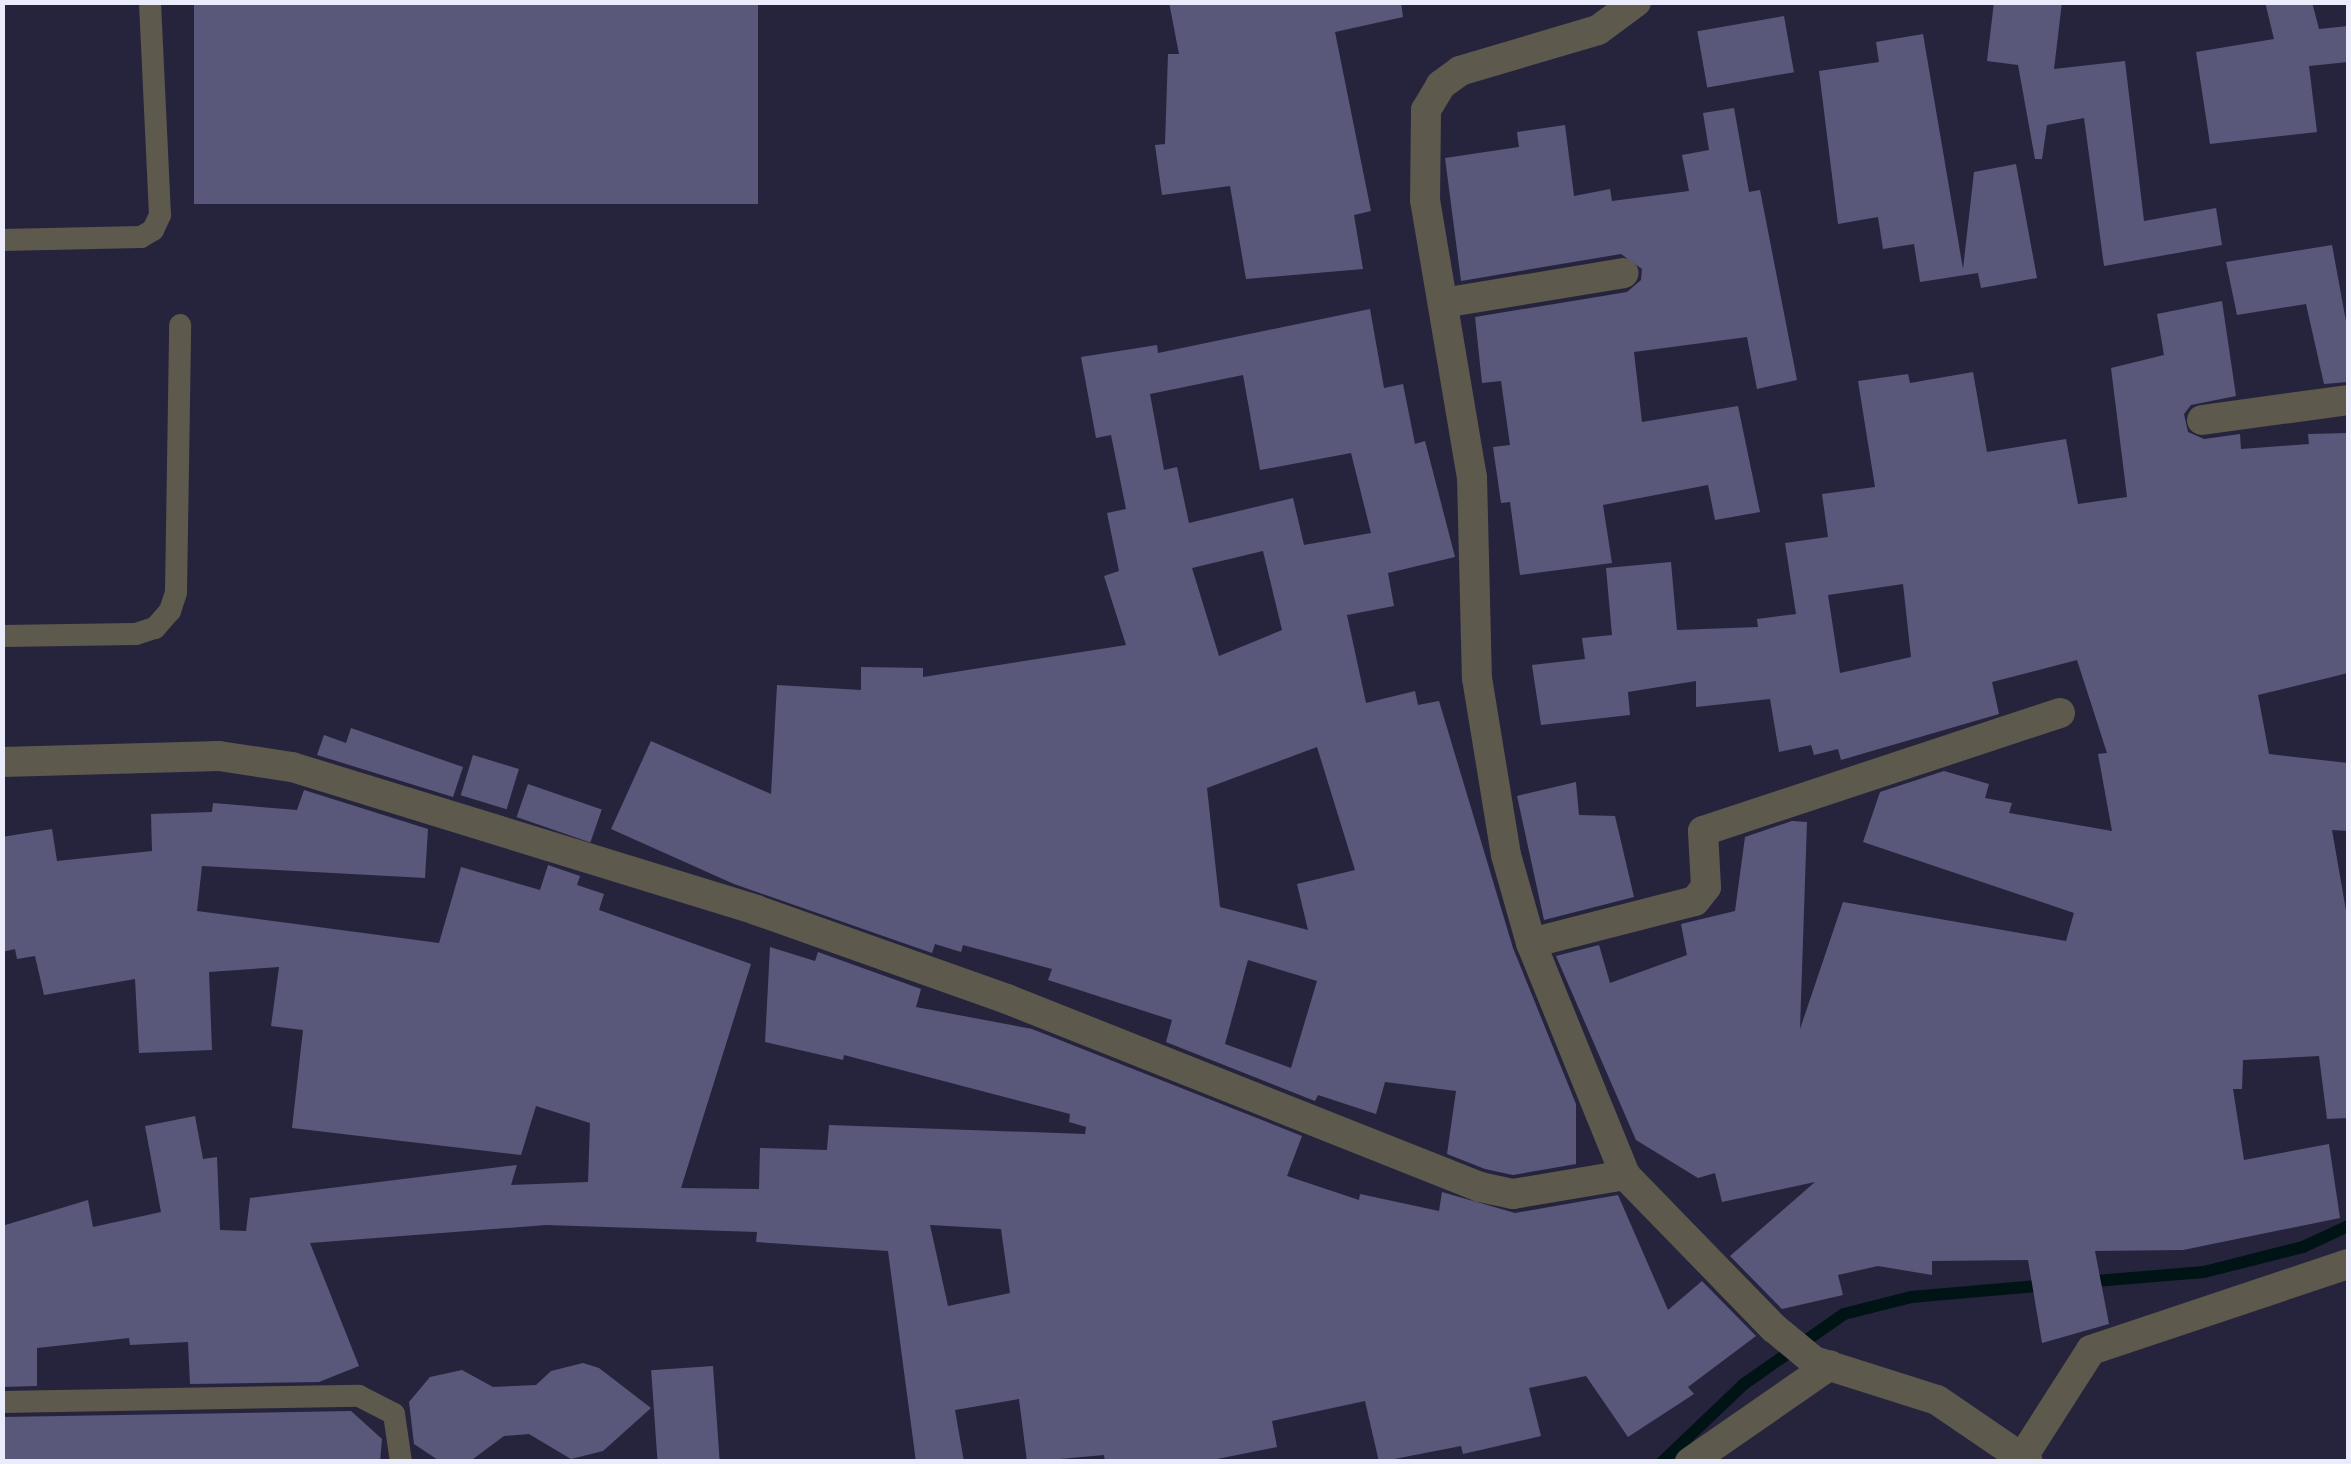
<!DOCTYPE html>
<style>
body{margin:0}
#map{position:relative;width:2351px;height:1464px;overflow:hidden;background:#26243d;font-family:"IBM Plex Sans",sans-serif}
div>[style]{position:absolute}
.stream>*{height:12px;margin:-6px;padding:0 6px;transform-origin:6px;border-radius:6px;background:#001415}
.building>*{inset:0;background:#59587a;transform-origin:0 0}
.lane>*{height:22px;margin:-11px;padding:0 11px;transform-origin:11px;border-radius:11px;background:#5e594d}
.street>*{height:30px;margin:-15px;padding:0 15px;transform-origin:15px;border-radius:15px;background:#5e594d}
span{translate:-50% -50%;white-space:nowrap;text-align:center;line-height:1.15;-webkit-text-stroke:10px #1c1b33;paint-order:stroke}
.frame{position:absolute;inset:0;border:5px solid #eaebfb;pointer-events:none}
</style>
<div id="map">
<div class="stream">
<i style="left:2084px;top:1282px;width:120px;rotate:-4.8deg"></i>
<i style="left:2204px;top:1272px;width:102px;rotate:-14.2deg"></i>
<i style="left:2303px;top:1247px;width:50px;rotate:-25deg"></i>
<i style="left:1662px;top:1462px;width:113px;rotate:-43.6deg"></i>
<i style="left:1744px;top:1384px;width:122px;rotate:-35deg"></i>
<i style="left:1844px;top:1314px;width:69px;rotate:-14.2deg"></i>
<i style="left:1911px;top:1297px;width:139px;rotate:-5deg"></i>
</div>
<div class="building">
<i style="left:194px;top:2px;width:564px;height:202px"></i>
<i style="clip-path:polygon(1169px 2px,1401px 2px,1403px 17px,1335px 32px,1371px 211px,1354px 215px,1363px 269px,1246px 279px,1230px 186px,1162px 195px,1155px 145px,1165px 144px,1168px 54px,1179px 54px)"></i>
<i style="clip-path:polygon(1994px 2px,2062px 2px,2054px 69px,2125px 61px,2144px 221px,2216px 208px,2222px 245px,2104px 266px,2084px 118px,2047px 125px,2042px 159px,2035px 159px,2018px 65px,1987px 61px)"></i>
<i style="clip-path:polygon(2265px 2px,2312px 2px,2319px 29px,2348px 26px,2348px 62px,2309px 66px,2317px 132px,2210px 144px,2196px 52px,2274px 39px)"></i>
<i style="left:1784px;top:16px;width:57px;height:88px;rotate:80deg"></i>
<i style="clip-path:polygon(1923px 34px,1963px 269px,1974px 172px,2016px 164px,2037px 278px,1981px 288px,1978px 273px,1920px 282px,1914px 244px,1883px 249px,1878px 217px,1838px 224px,1819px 71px,1879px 62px,1876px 42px)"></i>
<i style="clip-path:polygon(1734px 108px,1749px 192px,1760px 190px,1797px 380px,1757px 389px,1747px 337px,1634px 352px,1642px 422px,1738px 406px,1760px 512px,1715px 520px,1708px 485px,1603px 505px,1612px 563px,1520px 575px,1510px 502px,1501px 503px,1493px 447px,1510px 445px,1501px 381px,1482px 383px,1475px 317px,1627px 292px,1641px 280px,1642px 269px,1621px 254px,1461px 281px,1445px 158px,1519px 147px,1517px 132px,1565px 125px,1574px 196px,1610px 189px,1612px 201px,1689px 191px,1682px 155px,1709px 150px,1703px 113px)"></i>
<i style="clip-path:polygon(2332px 245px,2348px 332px,2348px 382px,2324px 384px,2306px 304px,2237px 315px,2226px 262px)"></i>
<i style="clip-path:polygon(evenodd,2222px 301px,2236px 396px,2191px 405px,2184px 414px,2188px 432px,2204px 439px,2240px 434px,2241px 449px,2309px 444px,2308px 434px,2348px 433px,2348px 673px,2258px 695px,2269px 754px,2348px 763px,2348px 831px,2332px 830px,2348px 922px,2348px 1118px,2327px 1119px,2319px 1056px,2243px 1060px,2242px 1089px,2233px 1089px,2244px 1160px,2329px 1144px,2340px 1218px,2183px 1250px,2095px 1251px,2109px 1324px,2042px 1343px,2028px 1260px,1932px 1261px,1932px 1275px,1878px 1266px,1838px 1275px,1843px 1295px,1782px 1309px,1730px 1256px,1815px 1182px,1722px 1202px,1715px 1173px,1698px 1178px,1636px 1140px,1556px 956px,1599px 945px,1610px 983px,1687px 955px,1681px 924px,1735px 911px,1745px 837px,1792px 821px,1807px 822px,1800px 1029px,1843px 902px,2066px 941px,2074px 913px,1863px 842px,1880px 792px,1944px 771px,1989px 784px,1985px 798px,2012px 803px,2009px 813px,2112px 831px,2098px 754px,2107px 753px,2077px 660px,1992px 682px,1999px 714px,1841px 760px,1838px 749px,1814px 755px,1811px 745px,1779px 752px,1770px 699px,1696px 707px,1696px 681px,1628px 692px,1630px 715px,1541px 725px,1532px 665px,1585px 659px,1582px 638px,1612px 635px,1606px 568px,1671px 562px,1677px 630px,1758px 627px,1757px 619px,1796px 614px,1785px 543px,1828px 537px,1822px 494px,1875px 487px,1858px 381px,1908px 374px,1910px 383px,1973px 372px,1987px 452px,2066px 439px,2078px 504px,2127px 497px,2111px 368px,2164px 355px,2157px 314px,2222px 301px,1903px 584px,1911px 657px,1840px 673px,1828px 595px,1903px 584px)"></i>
<i style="clip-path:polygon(evenodd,1370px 309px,1384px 388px,1403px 384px,1415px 444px,1425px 441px,1455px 557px,1388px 573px,1394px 606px,1347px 615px,1366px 703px,1415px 691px,1418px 705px,1439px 701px,1513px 948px,1576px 1104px,1576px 1164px,1513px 1175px,1485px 1169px,1447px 1154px,1456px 1091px,1385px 1082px,1376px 1114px,1318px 1095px,1315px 1101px,1166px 1042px,1172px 1020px,1048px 980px,1052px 969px,963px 945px,961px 952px,935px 944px,932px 953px,734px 884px,611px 829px,651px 741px,771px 794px,777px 685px,861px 690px,861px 667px,923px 668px,923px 677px,1126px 645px,1104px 576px,1119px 571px,1107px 513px,1126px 509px,1111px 435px,1096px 438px,1081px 357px,1157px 345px,1158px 353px,1370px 309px,1243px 375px,1260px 470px,1351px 453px,1371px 533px,1304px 545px,1293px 498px,1189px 523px,1177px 467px,1164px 470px,1150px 394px,1243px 375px,1370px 309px,1263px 551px,1282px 630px,1219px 656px,1192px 568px,1263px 551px,1370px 309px,1317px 747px,1355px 870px,1297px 884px,1308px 930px,1220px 907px,1207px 788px,1317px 747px,1370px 309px,1248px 960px,1317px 981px,1291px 1068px,1225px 1044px,1248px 960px)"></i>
<i style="clip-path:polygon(351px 728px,463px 767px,453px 797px,317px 755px,324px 735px,346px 743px)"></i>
<i style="left:473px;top:755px;width:48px;height:42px;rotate:17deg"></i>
<i style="clip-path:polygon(1576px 782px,1579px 815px,1615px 816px,1634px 897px,1544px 920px,1517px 796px)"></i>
<i style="left:528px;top:784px;width:78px;height:35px;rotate:19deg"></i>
<i style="clip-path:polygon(evenodd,304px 790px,428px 829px,425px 878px,202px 866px,197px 911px,439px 943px,461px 867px,540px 890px,548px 865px,580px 876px,577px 885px,604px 894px,599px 910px,751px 964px,681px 1188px,759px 1189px,760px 1148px,827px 1150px,829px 1125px,1085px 1134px,1086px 1127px,1069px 1122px,1070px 1114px,844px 1055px,843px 1060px,765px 1042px,770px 947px,815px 961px,818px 952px,921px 989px,916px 1007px,1032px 1029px,1302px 1136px,1287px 1176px,1359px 1200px,1360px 1194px,1439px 1211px,1442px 1192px,1515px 1213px,1618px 1195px,1668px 1310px,1702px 1281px,1756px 1336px,1688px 1387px,1694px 1394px,1628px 1437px,1586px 1376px,1529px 1388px,1541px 1436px,1463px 1454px,1461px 1446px,1379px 1462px,1365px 1401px,1272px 1421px,1277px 1447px,1202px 1462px,1105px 1462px,1104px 1455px,1027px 1462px,1019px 1399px,955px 1410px,964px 1462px,916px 1462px,888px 1251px,756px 1242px,757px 1232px,546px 1225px,310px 1243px,359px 1366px,319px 1382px,190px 1384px,188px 1342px,130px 1345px,129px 1338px,37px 1348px,37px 1386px,2px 1387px,2px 1226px,88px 1200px,93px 1227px,161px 1212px,145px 1126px,195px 1116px,203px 1159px,217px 1157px,220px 1230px,246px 1231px,250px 1198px,517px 1165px,511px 1185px,588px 1182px,590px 1123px,536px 1106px,521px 1155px,292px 1128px,303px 1030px,271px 1026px,279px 967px,209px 972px,212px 1050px,139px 1053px,135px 979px,44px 995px,35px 956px,17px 959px,15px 949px,2px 952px,2px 837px,52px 829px,57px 861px,152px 851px,151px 814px,212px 812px,213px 803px,297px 810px,304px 790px,930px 1225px,1001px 1229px,1010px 1293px,948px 1306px,930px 1225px)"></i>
<i style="clip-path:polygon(583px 1363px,599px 1368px,651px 1408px,603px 1451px,571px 1459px,529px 1434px,504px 1436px,469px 1462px,441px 1462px,414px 1444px,409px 1402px,430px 1377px,462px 1370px,493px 1387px,536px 1385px,551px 1371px)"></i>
<i style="left:713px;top:1366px;width:96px;height:62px;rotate:86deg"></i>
<i style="clip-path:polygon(351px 1411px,382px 1439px,380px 1462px,2px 1462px,2px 1417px)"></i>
</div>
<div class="lane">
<i style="left:2px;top:240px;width:139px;rotate:-1.2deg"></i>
<i style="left:141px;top:237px;width:14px;rotate:-30deg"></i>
<i style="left:153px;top:230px;width:17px;rotate:-65deg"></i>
<i style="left:160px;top:215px;width:213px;rotate:-92.7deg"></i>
<i style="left:2px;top:636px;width:134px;rotate:-0.9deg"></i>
<i style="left:136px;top:634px;width:20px;rotate:-18deg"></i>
<i style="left:155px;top:628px;width:23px;rotate:-49deg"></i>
<i style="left:170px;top:611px;width:20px;rotate:-72deg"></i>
<i style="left:176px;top:592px;width:267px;rotate:-89.1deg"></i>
<i style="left:2px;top:1402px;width:357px;rotate:-1deg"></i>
<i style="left:359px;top:1396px;width:39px;rotate:27deg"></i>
<i style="left:394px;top:1414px;width:49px;rotate:81.7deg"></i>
</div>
<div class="street">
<i style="left:1636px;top:2px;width:47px;rotate:143.6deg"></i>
<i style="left:1598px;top:30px;width:144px;rotate:163.5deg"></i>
<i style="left:1460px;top:71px;width:24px;rotate:144deg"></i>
<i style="left:1441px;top:85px;width:29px;rotate:121deg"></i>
<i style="left:1426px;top:110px;width:90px;rotate:90.6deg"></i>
<i style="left:1425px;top:200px;width:281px;rotate:80.4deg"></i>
<i style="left:1472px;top:477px;width:201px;rotate:88.6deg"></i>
<i style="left:1477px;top:678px;width:179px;rotate:80.7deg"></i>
<i style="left:1506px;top:855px;width:91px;rotate:74.1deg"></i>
<i style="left:1531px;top:943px;width:250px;rotate:67.9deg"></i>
<i style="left:1625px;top:1175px;width:214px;rotate:45.8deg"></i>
<i style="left:1774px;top:1328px;width:52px;rotate:39.5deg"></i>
<i style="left:1814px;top:1361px;width:129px;rotate:17.6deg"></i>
<i style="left:1937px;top:1400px;width:110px;rotate:34.3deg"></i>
<i style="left:1443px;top:303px;width:183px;rotate:-9.4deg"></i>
<i style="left:2202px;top:420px;width:147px;rotate:-7.8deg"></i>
<i style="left:2px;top:762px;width:217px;rotate:-1.6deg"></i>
<i style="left:219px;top:756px;width:74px;rotate:8.6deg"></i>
<i style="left:292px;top:767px;width:486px;rotate:17.1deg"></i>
<i style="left:756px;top:910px;width:266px;rotate:19.5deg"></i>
<i style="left:1007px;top:999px;width:509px;rotate:21.68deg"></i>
<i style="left:1480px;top:1187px;width:34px;rotate:12deg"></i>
<i style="left:1513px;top:1194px;width:114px;rotate:-9.6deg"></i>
<i style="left:1531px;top:943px;width:169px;rotate:-14.4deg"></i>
<i style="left:1695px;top:901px;width:18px;rotate:-52deg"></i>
<i style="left:1706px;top:887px;width:56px;rotate:-93.1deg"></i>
<i style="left:1703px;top:831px;width:376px;rotate:-18.3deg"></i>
<i style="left:2022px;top:1458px;width:128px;rotate:-57.4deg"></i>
<i style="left:2091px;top:1350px;width:271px;rotate:-18.5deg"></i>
<i style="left:1690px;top:1462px;width:170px;rotate:-34.7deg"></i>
</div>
<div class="frame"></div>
</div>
